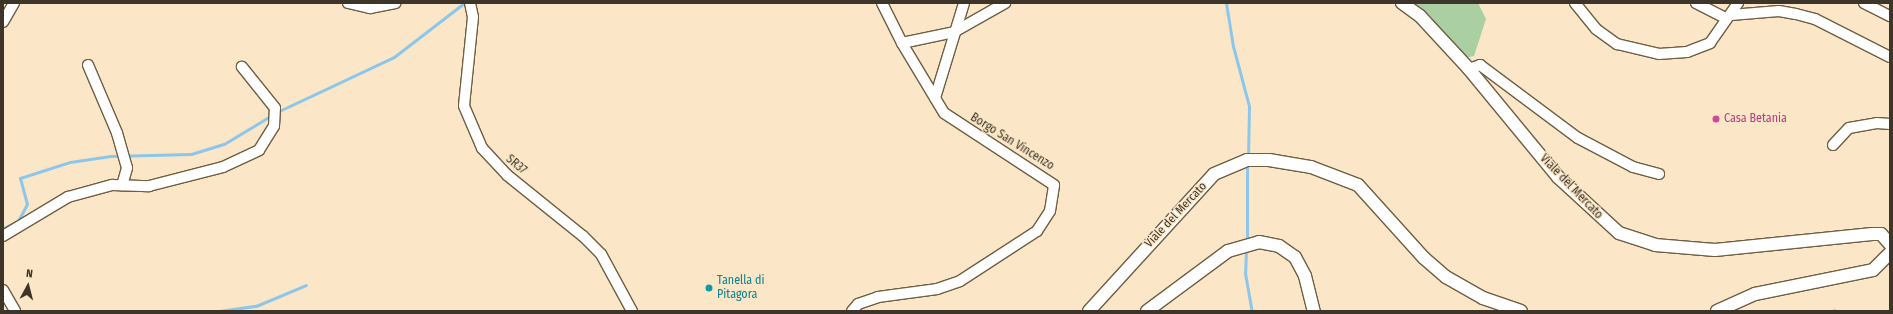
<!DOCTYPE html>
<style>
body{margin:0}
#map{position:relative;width:1893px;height:314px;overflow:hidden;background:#fbe7c7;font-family:"Fira Sans Condensed",sans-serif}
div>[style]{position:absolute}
.green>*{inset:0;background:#aacfa3}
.stream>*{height:3px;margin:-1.5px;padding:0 1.5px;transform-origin:1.5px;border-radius:1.5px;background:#8cc7eb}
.roads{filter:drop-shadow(1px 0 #6f5e42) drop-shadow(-1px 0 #6f5e42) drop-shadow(0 1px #6f5e42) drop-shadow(0 -1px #6f5e42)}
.minor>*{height:10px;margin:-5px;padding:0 5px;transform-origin:5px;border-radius:5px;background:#fff}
.major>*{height:12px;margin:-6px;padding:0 6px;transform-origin:6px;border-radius:6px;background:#fff}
.dots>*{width:11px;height:11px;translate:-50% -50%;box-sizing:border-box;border:2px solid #fbe7c7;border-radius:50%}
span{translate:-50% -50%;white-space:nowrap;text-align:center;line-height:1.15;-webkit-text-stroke:3px #fbe7c7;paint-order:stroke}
.hotel-label{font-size:12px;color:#b23c85}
.left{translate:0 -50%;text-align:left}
.street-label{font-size:12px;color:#3d3529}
.culture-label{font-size:12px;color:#0d838f}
.frame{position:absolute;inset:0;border:4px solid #3d3529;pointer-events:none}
.north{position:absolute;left:8px;top:266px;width:40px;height:40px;-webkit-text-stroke:3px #fbe7c7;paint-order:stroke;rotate:7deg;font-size:11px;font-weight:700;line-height:16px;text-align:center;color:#3d3529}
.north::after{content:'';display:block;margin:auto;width:14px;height:18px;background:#3d3529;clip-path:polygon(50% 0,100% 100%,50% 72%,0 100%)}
</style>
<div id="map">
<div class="green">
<i style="clip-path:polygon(1413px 3px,1478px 3px,1486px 19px,1474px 56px,1465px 58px,1429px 15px)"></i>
</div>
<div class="stream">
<i style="left:1226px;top:3px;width:44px;rotate:80.8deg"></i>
<i style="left:1233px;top:46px;width:62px;rotate:75.1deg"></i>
<i style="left:1249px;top:106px;width:52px;rotate:91.1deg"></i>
<i style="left:277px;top:112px;width:129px;rotate:-25.2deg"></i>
<i style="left:394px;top:57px;width:88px;rotate:-37.6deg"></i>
<i style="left:1247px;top:164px;width:78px;rotate:90deg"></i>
<i style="left:3px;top:228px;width:17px;rotate:-25deg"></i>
<i style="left:18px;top:221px;width:19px;rotate:-62deg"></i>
<i style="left:27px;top:204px;width:27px;rotate:-105deg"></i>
<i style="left:20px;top:178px;width:52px;rotate:-17.7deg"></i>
<i style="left:70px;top:162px;width:41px;rotate:-8.3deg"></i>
<i style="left:111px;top:156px;width:80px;rotate:-1.4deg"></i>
<i style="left:191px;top:154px;width:34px;rotate:-17deg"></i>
<i style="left:224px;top:144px;width:56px;rotate:-31.1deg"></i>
<i style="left:1246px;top:249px;width:24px;rotate:92deg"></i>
<i style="left:1245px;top:273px;width:39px;rotate:80deg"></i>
<i style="left:219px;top:311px;width:37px;rotate:-8deg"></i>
<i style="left:256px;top:306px;width:54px;rotate:-22.8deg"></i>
<i style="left:1834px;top:311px;width:1px;rotate:-90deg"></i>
</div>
<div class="roads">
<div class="minor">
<i style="left:348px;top:3px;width:23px;rotate:13deg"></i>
<i style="left:370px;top:8px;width:26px;rotate:-11deg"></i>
<i style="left:470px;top:3px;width:14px;rotate:78deg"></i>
<i style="left:473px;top:17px;width:89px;rotate:95.8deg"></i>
<i style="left:464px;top:106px;width:46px;rotate:66.8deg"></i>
<i style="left:482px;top:148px;width:37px;rotate:47deg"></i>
<i style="left:507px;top:175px;width:97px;rotate:38.8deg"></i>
<i style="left:583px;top:236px;width:25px;rotate:45deg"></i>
<i style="left:601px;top:254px;width:65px;rotate:61.5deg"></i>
<i style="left:882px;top:3px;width:45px;rotate:63.4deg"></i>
<i style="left:1575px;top:3px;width:33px;rotate:51deg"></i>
<i style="left:1596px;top:29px;width:26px;rotate:36deg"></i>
<i style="left:1617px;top:44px;width:43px;rotate:13.4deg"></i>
<i style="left:1659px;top:54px;width:28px;rotate:-4deg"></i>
<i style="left:1687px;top:52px;width:25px;rotate:-21deg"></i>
<i style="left:1710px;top:43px;width:49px;rotate:-55deg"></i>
<i style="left:1696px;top:3px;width:33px;rotate:27deg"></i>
<i style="left:1864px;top:3px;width:29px;rotate:27deg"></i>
<i style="left:1731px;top:15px;width:48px;rotate:-4.8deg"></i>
<i style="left:1779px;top:11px;width:17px;rotate:10deg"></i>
<i style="left:1796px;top:14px;width:20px;rotate:15deg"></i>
<i style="left:1815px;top:19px;width:84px;rotate:26.9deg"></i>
<i style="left:3px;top:22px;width:22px;rotate:-60deg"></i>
<i style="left:88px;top:65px;width:74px;rotate:66.9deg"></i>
<i style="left:117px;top:133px;width:36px;rotate:74deg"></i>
<i style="left:127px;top:168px;width:18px;rotate:106deg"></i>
<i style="left:1469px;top:69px;width:12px;rotate:-20deg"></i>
<i style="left:1480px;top:65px;width:122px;rotate:36.7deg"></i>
<i style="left:1578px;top:138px;width:62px;rotate:27.8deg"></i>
<i style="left:1633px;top:167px;width:27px;rotate:15deg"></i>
<i style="left:935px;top:98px;width:99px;rotate:-73deg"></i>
<i style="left:1833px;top:145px;width:23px;rotate:-47deg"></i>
<i style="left:1849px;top:128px;width:28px;rotate:-10deg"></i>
<i style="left:1877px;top:123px;width:13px;rotate:4deg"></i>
<i style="left:3px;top:236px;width:76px;rotate:-31deg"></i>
<i style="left:68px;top:197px;width:46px;rotate:-15.3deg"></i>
<i style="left:112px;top:185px;width:37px;rotate:2deg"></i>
<i style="left:149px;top:186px;width:76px;rotate:-14.4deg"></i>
<i style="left:223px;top:167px;width:40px;rotate:-25deg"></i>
<i style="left:259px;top:150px;width:28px;rotate:-58deg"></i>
<i style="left:274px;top:126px;width:18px;rotate:-87deg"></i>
<i style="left:275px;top:108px;width:53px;rotate:-128.8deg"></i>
<i style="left:3px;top:290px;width:24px;rotate:60deg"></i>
<i style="left:852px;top:311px;width:9px;rotate:-49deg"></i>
<i style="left:858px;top:304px;width:21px;rotate:-19deg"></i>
<i style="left:878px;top:297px;width:60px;rotate:-7.7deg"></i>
<i style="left:937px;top:289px;width:24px;rotate:-19deg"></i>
<i style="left:960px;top:281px;width:92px;rotate:-33deg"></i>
<i style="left:1037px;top:231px;width:24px;rotate:-57deg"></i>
<i style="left:1050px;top:211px;width:26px;rotate:-81deg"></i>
<i style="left:1054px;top:185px;width:131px;rotate:-146.8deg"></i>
<i style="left:944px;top:113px;width:82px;rotate:-121deg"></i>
<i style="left:902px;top:43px;width:53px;rotate:-11.9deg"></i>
<i style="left:954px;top:32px;width:59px;rotate:-29.6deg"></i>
</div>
<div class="major">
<i style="left:1402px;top:3px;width:22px;rotate:36deg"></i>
<i style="left:1420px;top:16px;width:72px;rotate:47.2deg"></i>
<i style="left:1469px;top:69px;width:140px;rotate:50.5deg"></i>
<i style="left:1558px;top:177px;width:83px;rotate:42.6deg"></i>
<i style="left:1619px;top:233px;width:38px;rotate:18deg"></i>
<i style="left:1655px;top:245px;width:60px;rotate:4.8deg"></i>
<i style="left:1715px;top:250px;width:158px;rotate:-5.8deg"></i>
<i style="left:1872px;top:234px;width:9px"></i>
<i style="left:1881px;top:234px;width:13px;rotate:48deg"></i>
<i style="left:1089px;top:311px;width:185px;rotate:-47.6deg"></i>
<i style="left:1214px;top:174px;width:36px;rotate:-23deg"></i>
<i style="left:1247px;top:160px;width:22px"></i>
<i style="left:1269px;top:160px;width:43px;rotate:9.5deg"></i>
<i style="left:1311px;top:167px;width:50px;rotate:21deg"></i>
<i style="left:1358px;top:185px;width:98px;rotate:47.9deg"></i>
<i style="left:1424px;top:258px;width:29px;rotate:41deg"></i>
<i style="left:1446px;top:277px;width:43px;rotate:29.6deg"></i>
<i style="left:1483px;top:298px;width:40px;rotate:18.9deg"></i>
<i style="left:1147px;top:311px;width:101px;rotate:-36.5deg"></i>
<i style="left:1228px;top:251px;width:32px;rotate:-16deg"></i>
<i style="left:1259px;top:242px;width:20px;rotate:11deg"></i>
<i style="left:1279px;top:246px;width:19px;rotate:35deg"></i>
<i style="left:1295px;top:257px;width:21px;rotate:62deg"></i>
<i style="left:1305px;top:276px;width:36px;rotate:76deg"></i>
<i style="left:1717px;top:311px;width:42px;rotate:-24.1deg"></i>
<i style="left:1755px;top:294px;width:120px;rotate:-11.5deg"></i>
<i style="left:1873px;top:270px;width:24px;rotate:-45deg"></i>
</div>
</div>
<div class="dots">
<i style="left:1716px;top:119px;background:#d1479c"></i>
<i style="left:709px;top:288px;background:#0f9aa8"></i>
</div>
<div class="hotel-label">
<span class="left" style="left:1724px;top:119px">Casa Betania</span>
</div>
<div class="street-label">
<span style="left:1012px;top:142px;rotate:32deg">Borgo San Vincenzo</span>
<span style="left:516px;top:165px;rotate:40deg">SR37</span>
<span style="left:1571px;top:187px;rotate:46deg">Viale del Mercato</span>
<span style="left:1176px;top:215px;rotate:-47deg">Viale del Mercato</span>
</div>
<div class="culture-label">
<span class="left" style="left:717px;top:288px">Tanella di<br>Pitagora</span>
</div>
<div class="frame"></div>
<div class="north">N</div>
</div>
